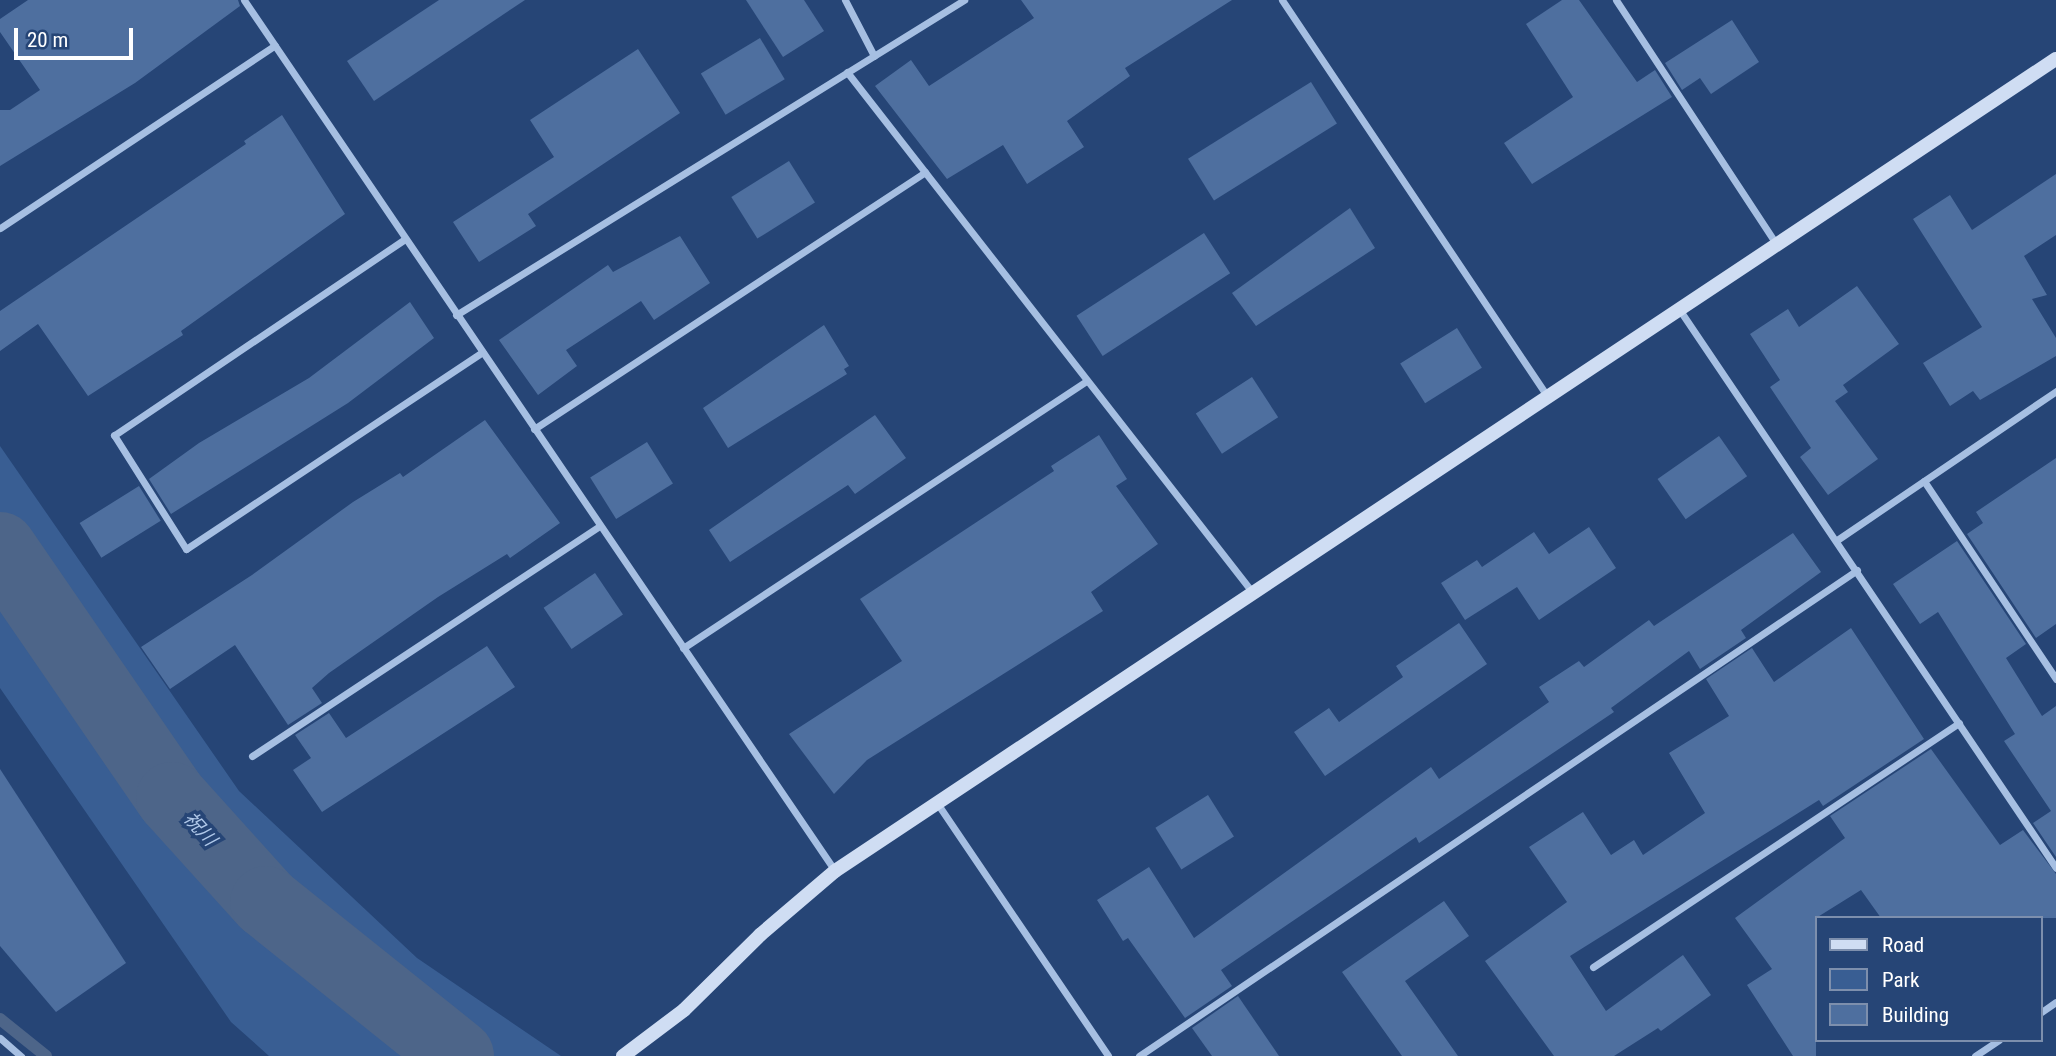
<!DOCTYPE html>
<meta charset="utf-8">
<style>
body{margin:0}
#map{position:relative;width:2056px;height:1056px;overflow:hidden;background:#264576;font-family:"Roboto Condensed","Noto Sans JP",sans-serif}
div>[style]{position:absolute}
.green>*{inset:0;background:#395e93}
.stream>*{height:12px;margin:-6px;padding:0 6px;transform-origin:6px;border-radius:6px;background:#4d6589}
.river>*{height:72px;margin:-36px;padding:0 36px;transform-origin:36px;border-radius:36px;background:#4d6589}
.building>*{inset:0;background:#4e6f9f;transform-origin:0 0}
.street>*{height:7px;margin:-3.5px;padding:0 3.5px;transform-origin:3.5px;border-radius:3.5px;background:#a6bfe2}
.secondary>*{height:14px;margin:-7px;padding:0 7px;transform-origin:7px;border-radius:7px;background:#cfddf3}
span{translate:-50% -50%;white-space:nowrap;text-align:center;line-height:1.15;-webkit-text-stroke:7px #264576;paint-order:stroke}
.water-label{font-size:19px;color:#b1c9ea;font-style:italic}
.legend{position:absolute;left:1815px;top:916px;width:228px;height:126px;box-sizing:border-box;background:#264576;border:2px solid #7d8fad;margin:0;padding:9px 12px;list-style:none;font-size:21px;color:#fff}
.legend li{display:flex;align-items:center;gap:14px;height:35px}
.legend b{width:35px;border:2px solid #7d8fad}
.scale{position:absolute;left:14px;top:28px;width:119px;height:32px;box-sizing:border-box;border:4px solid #fff;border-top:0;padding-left:9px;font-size:21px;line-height:24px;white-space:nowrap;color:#fff;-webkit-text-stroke:5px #264576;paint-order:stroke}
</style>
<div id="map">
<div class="green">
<i style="clip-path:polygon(0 446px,239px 791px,417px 958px,561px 1056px,269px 1056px,231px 1022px,0 688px)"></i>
</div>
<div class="stream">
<i style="left:0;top:1019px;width:59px;rotate:38.8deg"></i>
</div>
<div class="river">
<i style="left:0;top:548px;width:303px;rotate:55.5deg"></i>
<i style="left:172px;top:798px;width:140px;rotate:47.9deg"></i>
<i style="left:266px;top:902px;width:246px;rotate:38.7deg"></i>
</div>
<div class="building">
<i style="clip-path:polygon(28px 0,238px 0,240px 6px,135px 83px,0 166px,0 110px,10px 110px,40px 90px,0 32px,0 19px)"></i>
<i style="clip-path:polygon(439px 0,525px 0,374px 101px,347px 61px)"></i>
<i style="clip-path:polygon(746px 0,804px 0,824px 31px,783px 57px)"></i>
<i style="clip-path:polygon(1021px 0,1232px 0,1125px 68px,1130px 76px,1067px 121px,1084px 147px,1027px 184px,1003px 145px,947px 179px,875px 86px,911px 60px,929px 86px,1034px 18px)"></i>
<i style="clip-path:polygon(1562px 0,1579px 0,1637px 82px,1655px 70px,1672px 97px,1532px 184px,1504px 143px,1573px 97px,1526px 24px)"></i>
<i style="clip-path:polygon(1732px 20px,1759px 62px,1711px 94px,1700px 78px,1682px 90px,1665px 63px)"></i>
<i style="left:760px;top:38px;width:48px;height:69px;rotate:59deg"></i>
<i style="clip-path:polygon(638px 49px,680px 113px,528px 214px,536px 226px,479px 262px,453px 222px,554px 157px,530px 120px)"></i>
<i style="left:1311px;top:82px;width:49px;height:145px;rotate:58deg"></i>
<i style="clip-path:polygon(282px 115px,345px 214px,181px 331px,183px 335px,88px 396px,38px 324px,0 351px,0 311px,246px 144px,244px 141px)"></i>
<i style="left:789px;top:161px;width:49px;height:68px;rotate:58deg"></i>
<i style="clip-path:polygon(2056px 174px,2056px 235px,2024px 256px,2047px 295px,2032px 299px,2056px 338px,2056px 356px,1980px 400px,1973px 391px,1950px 406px,1923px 363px,1982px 327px,1913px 219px,1950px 195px,1972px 230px)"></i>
<i style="clip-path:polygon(1350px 208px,1375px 248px,1256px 326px,1232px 293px)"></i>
<i style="left:1204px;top:233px;width:48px;height:152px;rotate:57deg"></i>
<i style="clip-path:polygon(680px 236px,710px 283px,654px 320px,641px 301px,566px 350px,577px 366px,538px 395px,499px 340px,608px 265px,613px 272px)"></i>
<i style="clip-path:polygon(1857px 286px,1899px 344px,1843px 385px,1848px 392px,1835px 401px,1878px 459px,1828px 495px,1800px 457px,1811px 448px,1770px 387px,1780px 380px,1750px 334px,1788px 309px,1799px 327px)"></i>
<i style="clip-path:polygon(410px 302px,434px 338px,348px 403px,171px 514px,149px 479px,199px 443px,309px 378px)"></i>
<i style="clip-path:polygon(824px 325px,849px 366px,844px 369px,847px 374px,728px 448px,703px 408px)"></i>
<i style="left:1457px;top:328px;width:47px;height:67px;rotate:58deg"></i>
<i style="left:1252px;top:377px;width:48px;height:67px;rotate:57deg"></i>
<i style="clip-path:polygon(875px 415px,906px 458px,855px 494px,848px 485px,730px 562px,709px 530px)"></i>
<i style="clip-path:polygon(485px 420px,560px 523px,510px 558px,507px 554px,438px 597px,329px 673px,312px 688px,322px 703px,288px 725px,235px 645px,170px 689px,141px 647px,252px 575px,353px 502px,400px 473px,403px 477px)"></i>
<i style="clip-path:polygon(1099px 435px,1127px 479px,1116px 486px,1158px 544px,1091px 592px,1103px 611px,867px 760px,834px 794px,789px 734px,902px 661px,860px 599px,1054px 471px,1051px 466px)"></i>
<i style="left:1719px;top:436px;width:49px;height:75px;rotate:55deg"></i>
<i style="left:647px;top:442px;width:49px;height:67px;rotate:58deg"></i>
<i style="clip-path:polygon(2056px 458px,2056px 624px,2036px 638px,1967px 534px,1983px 523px,1976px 512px)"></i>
<i style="left:139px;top:486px;width:41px;height:70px;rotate:58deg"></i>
<i style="clip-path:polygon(1589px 527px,1616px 568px,1539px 620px,1517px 587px,1465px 620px,1441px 583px,1477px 560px,1482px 567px,1534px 532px,1549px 554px)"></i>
<i style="clip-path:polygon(1793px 533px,1821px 572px,1741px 630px,1746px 638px,1700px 669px,1689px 651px,1611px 708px,1614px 712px,1419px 843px,1416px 837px,1221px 970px,1232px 986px,1185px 1018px,1128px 938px,1123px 941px,1097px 900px,1149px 867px,1194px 938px,1431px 767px,1439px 779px,1549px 702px,1539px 687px,1579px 661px,1584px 667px,1649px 620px,1654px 626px)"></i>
<i style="clip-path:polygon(1957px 541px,2026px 644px,2006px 658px,2042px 716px,2056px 706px,2056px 857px,2033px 823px,2051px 811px,2004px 741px,2015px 734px,1938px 612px,1920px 624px,1893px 584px)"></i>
<i style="left:595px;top:573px;width:50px;height:62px;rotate:56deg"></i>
<i style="clip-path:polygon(1459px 623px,1487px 664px,1325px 776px,1294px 732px,1329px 708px,1339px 722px,1403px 677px,1396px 666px)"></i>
<i style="clip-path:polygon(1851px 628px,1924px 739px,1823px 806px,1819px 800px,1570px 956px,1606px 1011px,1683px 955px,1711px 995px,1661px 1031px,1658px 1028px,1614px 1056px,1554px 1056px,1485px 961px,1567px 902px,1529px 847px,1583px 812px,1611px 855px,1634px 840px,1643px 855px,1705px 813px,1669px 753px,1729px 716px,1706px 679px,1752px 648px,1774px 682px)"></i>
<i style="clip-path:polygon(487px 646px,515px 687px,322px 812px,293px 770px,311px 758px,295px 735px,329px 713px,346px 738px)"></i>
<i style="clip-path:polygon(1931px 749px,2000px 845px,2023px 830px,2056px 874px,2056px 918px,1881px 918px,1861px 890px,1816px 918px,1816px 1056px,1793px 1056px,1747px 985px,1772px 969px,1735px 918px,1845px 838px,1830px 816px)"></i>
<i style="clip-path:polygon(0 769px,126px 963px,56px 1012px,0 946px)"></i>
<i style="left:1208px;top:795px;width:49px;height:62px;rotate:58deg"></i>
<i style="clip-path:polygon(1444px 901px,1469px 936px,1405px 981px,1458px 1056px,1402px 1056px,1342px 972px)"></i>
<i style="clip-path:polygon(1238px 996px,1279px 1056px,1212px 1056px,1192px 1028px)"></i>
</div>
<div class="street">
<i style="left:244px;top:0;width:1053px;rotate:55.84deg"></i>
<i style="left:845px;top:0;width:63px;rotate:62.6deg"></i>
<i style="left:1282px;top:0;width:476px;rotate:56.2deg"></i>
<i style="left:1616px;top:0;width:292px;rotate:56.7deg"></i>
<i style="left:847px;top:72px;width:661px;rotate:52.07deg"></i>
<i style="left:0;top:228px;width:330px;rotate:-33.6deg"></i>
<i style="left:405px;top:239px;width:351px;rotate:146deg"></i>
<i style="left:114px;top:435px;width:135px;rotate:57.7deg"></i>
<i style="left:186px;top:549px;width:356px;rotate:-33.6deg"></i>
<i style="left:1679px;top:309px;width:674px;rotate:56deg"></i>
<i style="left:456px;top:315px;width:598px;rotate:-31.8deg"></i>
<i style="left:534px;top:429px;width:468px;rotate:-33.3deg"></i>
<i style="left:1924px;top:481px;width:238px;rotate:56.3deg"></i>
<i style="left:1837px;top:540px;width:265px;rotate:-34.2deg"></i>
<i style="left:683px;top:648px;width:484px;rotate:-33.5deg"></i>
<i style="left:252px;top:756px;width:417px;rotate:-33.5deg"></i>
<i style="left:937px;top:803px;width:305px;rotate:55.9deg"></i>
<i style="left:1593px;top:967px;width:440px;rotate:-33.7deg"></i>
<i style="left:2040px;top:1013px;width:19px;rotate:-35deg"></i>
<i style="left:0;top:1038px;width:28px;rotate:41deg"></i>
<i style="left:1139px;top:1056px;width:867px;rotate:-34.09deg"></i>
<i style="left:1975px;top:1056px;width:29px;rotate:-34deg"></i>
</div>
<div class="secondary">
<i style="left:623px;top:1056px;width:76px;rotate:-37deg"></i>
<i style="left:684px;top:1010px;width:107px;rotate:-44.6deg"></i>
<i style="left:760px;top:935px;width:99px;rotate:-40.5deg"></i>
<i style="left:835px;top:871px;width:1466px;rotate:-33.63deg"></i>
</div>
<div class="water-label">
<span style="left:200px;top:829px;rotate:48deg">祝川</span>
</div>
<ul class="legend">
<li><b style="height:9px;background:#cfddf3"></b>Road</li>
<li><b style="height:19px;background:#395e93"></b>Park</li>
<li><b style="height:19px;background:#4e6f9f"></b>Building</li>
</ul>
<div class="scale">20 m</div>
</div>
